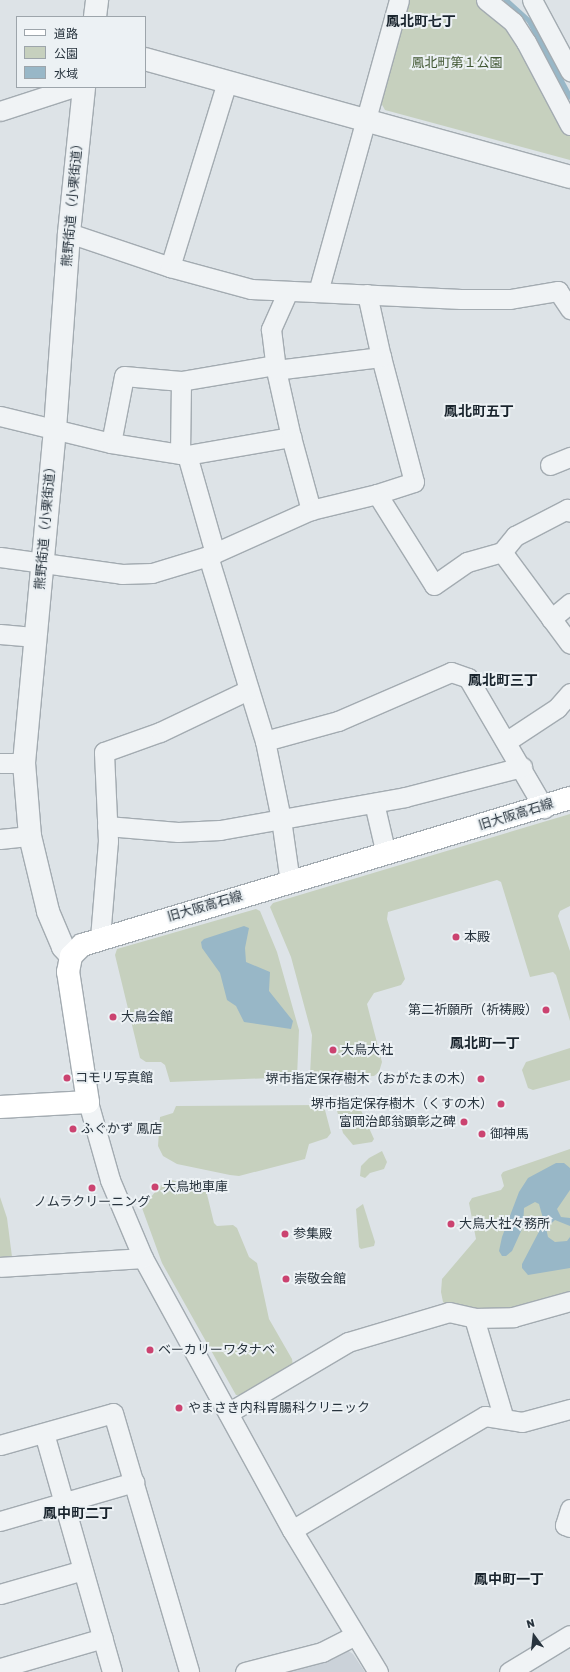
<!DOCTYPE html>
<meta charset="utf-8">
<style>
body{margin:0}
#map{position:relative;width:570px;height:1672px;overflow:hidden;background:#dde3e7;font-family:Rubik,"Noto Sans JP",sans-serif}
div>[style]{position:absolute}
.built>*{inset:0;background:#cbd2d9}
.green>*{inset:0;background:#c6d0be}
.water>*{inset:0;background:#98b7c7}
.stream>*{height:5px;margin:-2.5px;padding:0 2.5px;transform-origin:2.5px;border-radius:2.5px;background:#98b7c7}
.roads{filter:drop-shadow(1px 0 #a3abb1) drop-shadow(-1px 0 #a3abb1) drop-shadow(0 1px #a3abb1) drop-shadow(0 -1px #a3abb1)}
.minor>*{height:19px;margin:-9.5px;padding:0 9.5px;transform-origin:9.5px;border-radius:9.5px;background:#f0f3f5}
.tertiary>*{height:22px;margin:-11px;padding:0 11px;transform-origin:11px;border-radius:11px;background:#f0f3f5}
.primary>*{height:22px;margin:-11px;padding:0 11px;transform-origin:11px;border-radius:11px;background:#fff}
.dots>*{width:11px;height:11px;translate:-50% -50%;box-sizing:border-box;border:2px solid #ecf1f4;border-radius:50%}
span{translate:-50% -50%;white-space:nowrap;text-align:center;line-height:1.15;-webkit-text-stroke:4px #ecf1f4;paint-order:stroke}
.park-label{font-size:13px;color:#425834}
.street-label{font-size:13px;color:#27333d}
.poi-label{font-size:13px;color:#27333d}
.left{translate:0 -50%;text-align:left}
.right{translate:-100% -50%;text-align:right}
.neighbourhood-label{font-size:14px;color:#19242d;font-weight:700}
.legend{position:absolute;left:16px;top:16px;width:130px;height:72px;box-sizing:border-box;background:#ecf1f4;border:1px solid #9da5ab;margin:0;padding:5px 7px;list-style:none;font-size:12px;color:#27333d}
.legend li{display:flex;align-items:center;gap:8px;height:20px}
.legend b{width:20px;border:1px solid #9da5ab}
.north{position:absolute;left:514px;top:1616px;width:40px;height:40px;-webkit-text-stroke:3px #ecf1f4;paint-order:stroke;rotate:345deg;font-size:11px;font-weight:700;line-height:16px;text-align:center;color:#27333d}
.north::after{content:'';display:block;margin:auto;width:14px;height:18px;background:#27333d;clip-path:polygon(50% 0,100% 100%,50% 72%,0 100%)}
</style>
<div id="map">
<div class="built">
<i style="clip-path:polygon(347px 1650px,353px 1654px,365px 1672px,278px 1672px,323px 1661px)"></i>
</div>
<div class="green">
<i style="clip-path:polygon(408px 0,476px 0,489px 7px,509px 25px,570px 134px,570px 160px,385px 110px,380px 101px)"></i>
<i style="clip-path:polygon(570px 814px,570px 906px,560px 911px,558px 916px,570px 951px,570px 1021px,556px 975px,553px 972px,530px 977px,501px 882px,497px 880px,388px 912px,387px 919px,405px 979px,401px 985px,374px 993px,367px 1004px,382px 1062px,379px 1072px,374px 1076px,312px 1078px,310px 1075px,312px 1035px,291px 957px,270px 907px,273px 903px)"></i>
<i style="clip-path:polygon(256px 909px,260px 911px,277px 952px,299px 1030px,297px 1077px,170px 1082px,165px 1065px,161px 1062px,146px 1062px,140px 1058px,115px 955px,117px 949px)"></i>
<i style="clip-path:polygon(570px 1048px,570px 1080px,533px 1090px,528px 1088px,522px 1070px,526px 1062px)"></i>
<i style="clip-path:polygon(355px 1103px,359px 1106px,374px 1139px,372px 1142px,353px 1145px,343px 1133px,336px 1107px,339px 1104px)"></i>
<i style="clip-path:polygon(320px 1105px,325px 1110px,331px 1133px,327px 1138px,309px 1144px,305px 1159px,239px 1176px,230px 1175px,177px 1164px,163px 1156px,158px 1146px,160px 1117px,173px 1113px,176px 1106px)"></i>
<i style="clip-path:polygon(570px 1149px,570px 1295px,508px 1312px,448px 1306px,443px 1302px,441px 1292px,442px 1279px,476px 1239px,469px 1203px,472px 1198px,501px 1190px,504px 1186px,501px 1175px,503px 1172px)"></i>
<i style="clip-path:polygon(382px 1151px,387px 1162px,384px 1169px,370px 1173px,365px 1178px,360px 1176px,361px 1166px,369px 1158px)"></i>
<i style="clip-path:polygon(172px 1180px,206px 1190px,214px 1223px,217px 1226px,233px 1225px,237px 1228px,249px 1257px,257px 1263px,269px 1319px,292px 1359px,293px 1366px,245px 1396px,236px 1395px,162px 1263px,142px 1208px,160px 1186px)"></i>
<i style="clip-path:polygon(0 1197px,7px 1218px,12px 1257px,0 1257px)"></i>
<i style="clip-path:polygon(363px 1204px,375px 1242px,374px 1246px,361px 1249px,359px 1247px,356px 1209px)"></i>
</div>
<div class="water">
<i style="clip-path:polygon(244px 926px,249px 928px,245px 948px,246px 962px,270px 972px,269px 991px,293px 1021px,291px 1029px,244px 1022px,236px 1006px,227px 1000px,220px 973px,202px 948px,201px 942px,204px 939px)"></i>
<i style="clip-path:polygon(556px 1163px,564px 1163px,570px 1168px,570px 1190px,557px 1209px,561px 1217px,570px 1218px,570px 1226px,555px 1220px,546px 1228px,548px 1237px,555px 1242px,567px 1241px,570px 1237px,570px 1268px,528px 1275px,522px 1268px,522px 1264px,544px 1222px,539px 1204px,535px 1202px,524px 1208px,523px 1227px,512px 1251px,506px 1256px,502px 1256px,499px 1251px,502px 1237px,519px 1192px,528px 1178px)"></i>
</div>
<div class="stream">
<i style="left:506px;top:0;width:31px;rotate:42deg"></i>
<i style="left:529px;top:21px;width:86px;rotate:61.7deg"></i>
</div>
<div class="roads">
<div class="minor">
<i style="left:486px;top:0;width:35px;rotate:39deg"></i>
<i style="left:513px;top:22px;width:24px;rotate:57deg"></i>
<i style="left:526px;top:42px;width:94px;rotate:62.1deg"></i>
<i style="left:532px;top:0;width:81px;rotate:61.8deg"></i>
<i style="left:0;top:111px;width:78px;rotate:-18deg"></i>
<i style="left:69px;top:233px;width:107px;rotate:18.6deg"></i>
<i style="left:170px;top:267px;width:84px;rotate:15.2deg"></i>
<i style="left:251px;top:289px;width:210px;rotate:2.7deg"></i>
<i style="left:461px;top:299px;width:49px"></i>
<i style="left:510px;top:299px;width:49px;rotate:-9.5deg"></i>
<i style="left:558px;top:291px;width:22px;rotate:56deg"></i>
<i style="left:170px;top:267px;width:194px;rotate:-72.9deg"></i>
<i style="left:288px;top:291px;width:42px;rotate:114.1deg"></i>
<i style="left:271px;top:329px;width:41px;rotate:83deg"></i>
<i style="left:276px;top:370px;width:69px;rotate:77.4deg"></i>
<i style="left:318px;top:292px;width:303px;rotate:-74.5deg"></i>
<i style="left:367px;top:294px;width:65px;rotate:77.5deg"></i>
<i style="left:381px;top:357px;width:129px;rotate:75.2deg"></i>
<i style="left:414px;top:482px;width:39px;rotate:162deg"></i>
<i style="left:276px;top:370px;width:106px;rotate:-7.1deg"></i>
<i style="left:0;top:416px;width:114px;rotate:13.7deg"></i>
<i style="left:111px;top:443px;width:77px;rotate:9deg"></i>
<i style="left:187px;top:455px;width:106px;rotate:-9.8deg"></i>
<i style="left:291px;top:437px;width:76px;rotate:74.7deg"></i>
<i style="left:111px;top:443px;width:68px;rotate:-79deg"></i>
<i style="left:124px;top:376px;width:57px;rotate:5deg"></i>
<i style="left:181px;top:381px;width:96px;rotate:-9.6deg"></i>
<i style="left:180px;top:454px;width:73px;rotate:-89.2deg"></i>
<i style="left:187px;top:455px;width:102px;rotate:74.1deg"></i>
<i style="left:550px;top:465px;width:22px;rotate:-22deg"></i>
<i style="left:502px;top:552px;width:21px;rotate:-51deg"></i>
<i style="left:515px;top:536px;width:59px;rotate:-27.4deg"></i>
<i style="left:567px;top:509px;width:4px;rotate:45deg"></i>
<i style="left:208px;top:556px;width:194px;rotate:72.9deg"></i>
<i style="left:265px;top:741px;width:80px;rotate:78.4deg"></i>
<i style="left:281px;top:819px;width:64px;rotate:81.9deg"></i>
<i style="left:0;top:557px;width:123px;rotate:7.9deg"></i>
<i style="left:122px;top:574px;width:30px;rotate:-2deg"></i>
<i style="left:152px;top:573px;width:59px;rotate:-16.9deg"></i>
<i style="left:208px;top:556px;width:113px;rotate:-24.1deg"></i>
<i style="left:311px;top:510px;width:68px;rotate:-13.6deg"></i>
<i style="left:377px;top:494px;width:107px;rotate:57.9deg"></i>
<i style="left:434px;top:585px;width:40px;rotate:-34.9deg"></i>
<i style="left:467px;top:562px;width:36px;rotate:-16deg"></i>
<i style="left:502px;top:552px;width:114px;rotate:53.5deg"></i>
<i style="left:551px;top:619px;width:25px;rotate:-40deg"></i>
<i style="left:0;top:634px;width:36px;rotate:5deg"></i>
<i style="left:265px;top:741px;width:76px;rotate:-15.3deg"></i>
<i style="left:338px;top:721px;width:123px;rotate:-23.4deg"></i>
<i style="left:451px;top:672px;width:18px;rotate:19deg"></i>
<i style="left:468px;top:678px;width:151px;rotate:59.7deg"></i>
<i style="left:507px;top:741px;width:60px;rotate:-33.4deg"></i>
<i style="left:557px;top:708px;width:20px;rotate:-49deg"></i>
<i style="left:0;top:763px;width:24px"></i>
<i style="left:374px;top:803px;width:52px;rotate:76.8deg"></i>
<i style="left:107px;top:826px;width:71px;rotate:4.8deg"></i>
<i style="left:178px;top:832px;width:42px;rotate:-2.7deg"></i>
<i style="left:220px;top:830px;width:188px;rotate:-10.1deg"></i>
<i style="left:405px;top:797px;width:121px;rotate:-14.4deg"></i>
<i style="left:0;top:839px;width:30px;rotate:-6deg"></i>
<i style="left:100px;top:938px;width:97px;rotate:-85.3deg"></i>
<i style="left:108px;top:841px;width:89px;rotate:-92.6deg"></i>
<i style="left:104px;top:752px;width:59px;rotate:-19.7deg"></i>
<i style="left:160px;top:732px;width:98px;rotate:-25.5deg"></i>
<i style="left:88px;top:1102px;width:81px;rotate:74.2deg"></i>
<i style="left:110px;top:1180px;width:85px;rotate:67.1deg"></i>
<i style="left:143px;top:1258px;width:310px;rotate:61.3deg"></i>
<i style="left:292px;top:1530px;width:166px;rotate:58.8deg"></i>
<i style="left:0;top:1267px;width:143px;rotate:-3.6deg"></i>
<i style="left:474px;top:1318px;width:105px;rotate:73.5deg"></i>
<i style="left:228px;top:1413px;width:139px;rotate:-30.6deg"></i>
<i style="left:348px;top:1342px;width:105px;rotate:-16.5deg"></i>
<i style="left:449px;top:1312px;width:26px;rotate:13deg"></i>
<i style="left:474px;top:1318px;width:39px;rotate:-1deg"></i>
<i style="left:513px;top:1317px;width:59px;rotate:-15.7deg"></i>
<i style="left:44px;top:1433px;width:248px;rotate:74.1deg"></i>
<i style="left:0;top:1445px;width:117px;rotate:-15.8deg"></i>
<i style="left:113px;top:1413px;width:270px;rotate:73.6deg"></i>
<i style="left:570px;top:1509px;width:17px;rotate:107deg"></i>
<i style="left:565px;top:1525px;width:5px;rotate:22deg"></i>
<i style="left:0;top:1521px;width:140px;rotate:-16.2deg"></i>
<i style="left:292px;top:1530px;width:224px;rotate:-30.6deg"></i>
<i style="left:485px;top:1416px;width:37px;rotate:9deg"></i>
<i style="left:522px;top:1422px;width:50px;rotate:-15.2deg"></i>
<i style="left:0;top:1594px;width:86px;rotate:-16.1deg"></i>
<i style="left:0;top:1668px;width:107px;rotate:-16.2deg"></i>
<i style="left:245px;top:1672px;width:80px;rotate:-14.6deg"></i>
<i style="left:322px;top:1652px;width:37px;rotate:-27deg"></i>
<i style="left:509px;top:1672px;width:71px;rotate:-31.2deg"></i>
</div>
<div class="tertiary">
<i style="left:95px;top:17px;width:17px;rotate:-83deg"></i>
<i style="left:145px;top:59px;width:441px;rotate:15.5deg"></i>
<i style="left:71px;top:956px;width:12px;rotate:-132deg"></i>
<i style="left:63px;top:947px;width:39px;rotate:-113deg"></i>
<i style="left:48px;top:911px;width:77px;rotate:-103.5deg"></i>
<i style="left:30px;top:836px;width:73px;rotate:-94.7deg"></i>
<i style="left:24px;top:763px;width:335px;rotate:-84.7deg"></i>
<i style="left:55px;top:429px;width:196px;rotate:-85.9deg"></i>
<i style="left:69px;top:233px;width:147px;rotate:-84.1deg"></i>
</div>
<div class="primary">
<i style="left:0;top:1107px;width:88px;rotate:-3.3deg"></i>
<i style="left:88px;top:1102px;width:132px;rotate:-98.7deg"></i>
<i style="left:68px;top:972px;width:16px;rotate:-79deg"></i>
<i style="left:71px;top:956px;width:16px;rotate:-45deg"></i>
<i style="left:82px;top:945px;width:510px;rotate:-16.76deg"></i>
</div>
</div>
<div class="dots">
<i style="left:456px;top:937px;background:#cb4370"></i>
<i style="left:546px;top:1010px;background:#cb4370"></i>
<i style="left:113px;top:1017px;background:#cb4370"></i>
<i style="left:333px;top:1050px;background:#cb4370"></i>
<i style="left:67px;top:1078px;background:#cb4370"></i>
<i style="left:481px;top:1079px;background:#cb4370"></i>
<i style="left:501px;top:1104px;background:#cb4370"></i>
<i style="left:464px;top:1122px;background:#cb4370"></i>
<i style="left:73px;top:1129px;background:#cb4370"></i>
<i style="left:482px;top:1134px;background:#cb4370"></i>
<i style="left:155px;top:1187px;background:#cb4370"></i>
<i style="left:92px;top:1188px;background:#cb4370"></i>
<i style="left:451px;top:1224px;background:#cb4370"></i>
<i style="left:285px;top:1234px;background:#cb4370"></i>
<i style="left:286px;top:1279px;background:#cb4370"></i>
<i style="left:150px;top:1350px;background:#cb4370"></i>
<i style="left:179px;top:1408px;background:#cb4370"></i>
</div>
<div class="park-label">
<span style="left:457px;top:63px">鳳北町第１公園</span>
</div>
<div class="street-label">
<span style="left:73px;top:202px;rotate:-85deg">熊野街道（小栗街道）</span>
<span style="left:46px;top:525px;rotate:-85deg">熊野街道（小栗街道）</span>
<span style="left:516px;top:815px;rotate:-17deg">旧大阪高石線</span>
<span style="left:205px;top:907px;rotate:-16deg">旧大阪高石線</span>
</div>
<div class="poi-label">
<span class="left" style="left:464px;top:937px">本殿</span>
<span class="right" style="left:538px;top:1010px">第二祈願所（祈祷殿）</span>
<span class="left" style="left:121px;top:1017px">大鳥会館</span>
<span class="left" style="left:341px;top:1050px">大鳥大社</span>
<span class="left" style="left:75px;top:1078px">コモリ写真館</span>
<span class="right" style="left:473px;top:1079px">堺市指定保存樹木（おがたまの木）</span>
<span class="right" style="left:493px;top:1104px">堺市指定保存樹木（くすの木）</span>
<span class="right" style="left:456px;top:1122px">富岡治郎翁顕彰之碑</span>
<span class="left" style="left:81px;top:1129px">ふぐかず 鳳店</span>
<span class="left" style="left:490px;top:1134px">御神馬</span>
<span class="left" style="left:163px;top:1187px">大鳥地車庫</span>
<span style="left:92px;top:1202px">ノムラクリーニング</span>
<span class="left" style="left:459px;top:1224px">大鳥大社々務所</span>
<span class="left" style="left:293px;top:1234px">参集殿</span>
<span class="left" style="left:294px;top:1279px">崇敬会館</span>
<span class="left" style="left:158px;top:1350px">ベーカリーワタナベ</span>
<span class="left" style="left:188px;top:1408px">やまさき内科胃腸科クリニック</span>
</div>
<div class="neighbourhood-label">
<span style="left:421px;top:22px">鳳北町七丁</span>
<span style="left:479px;top:412px">鳳北町五丁</span>
<span style="left:503px;top:681px">鳳北町三丁</span>
<span style="left:485px;top:1044px">鳳北町一丁</span>
<span style="left:78px;top:1514px">鳳中町二丁</span>
<span style="left:509px;top:1580px">鳳中町一丁</span>
</div>
<ul class="legend">
<li><b style="height:5px;background:#fff"></b>道路</li>
<li><b style="height:11px;background:#c6d0be"></b>公園</li>
<li><b style="height:11px;background:#98b7c7"></b>水域</li>
</ul>
<div class="north">N</div>
</div>
